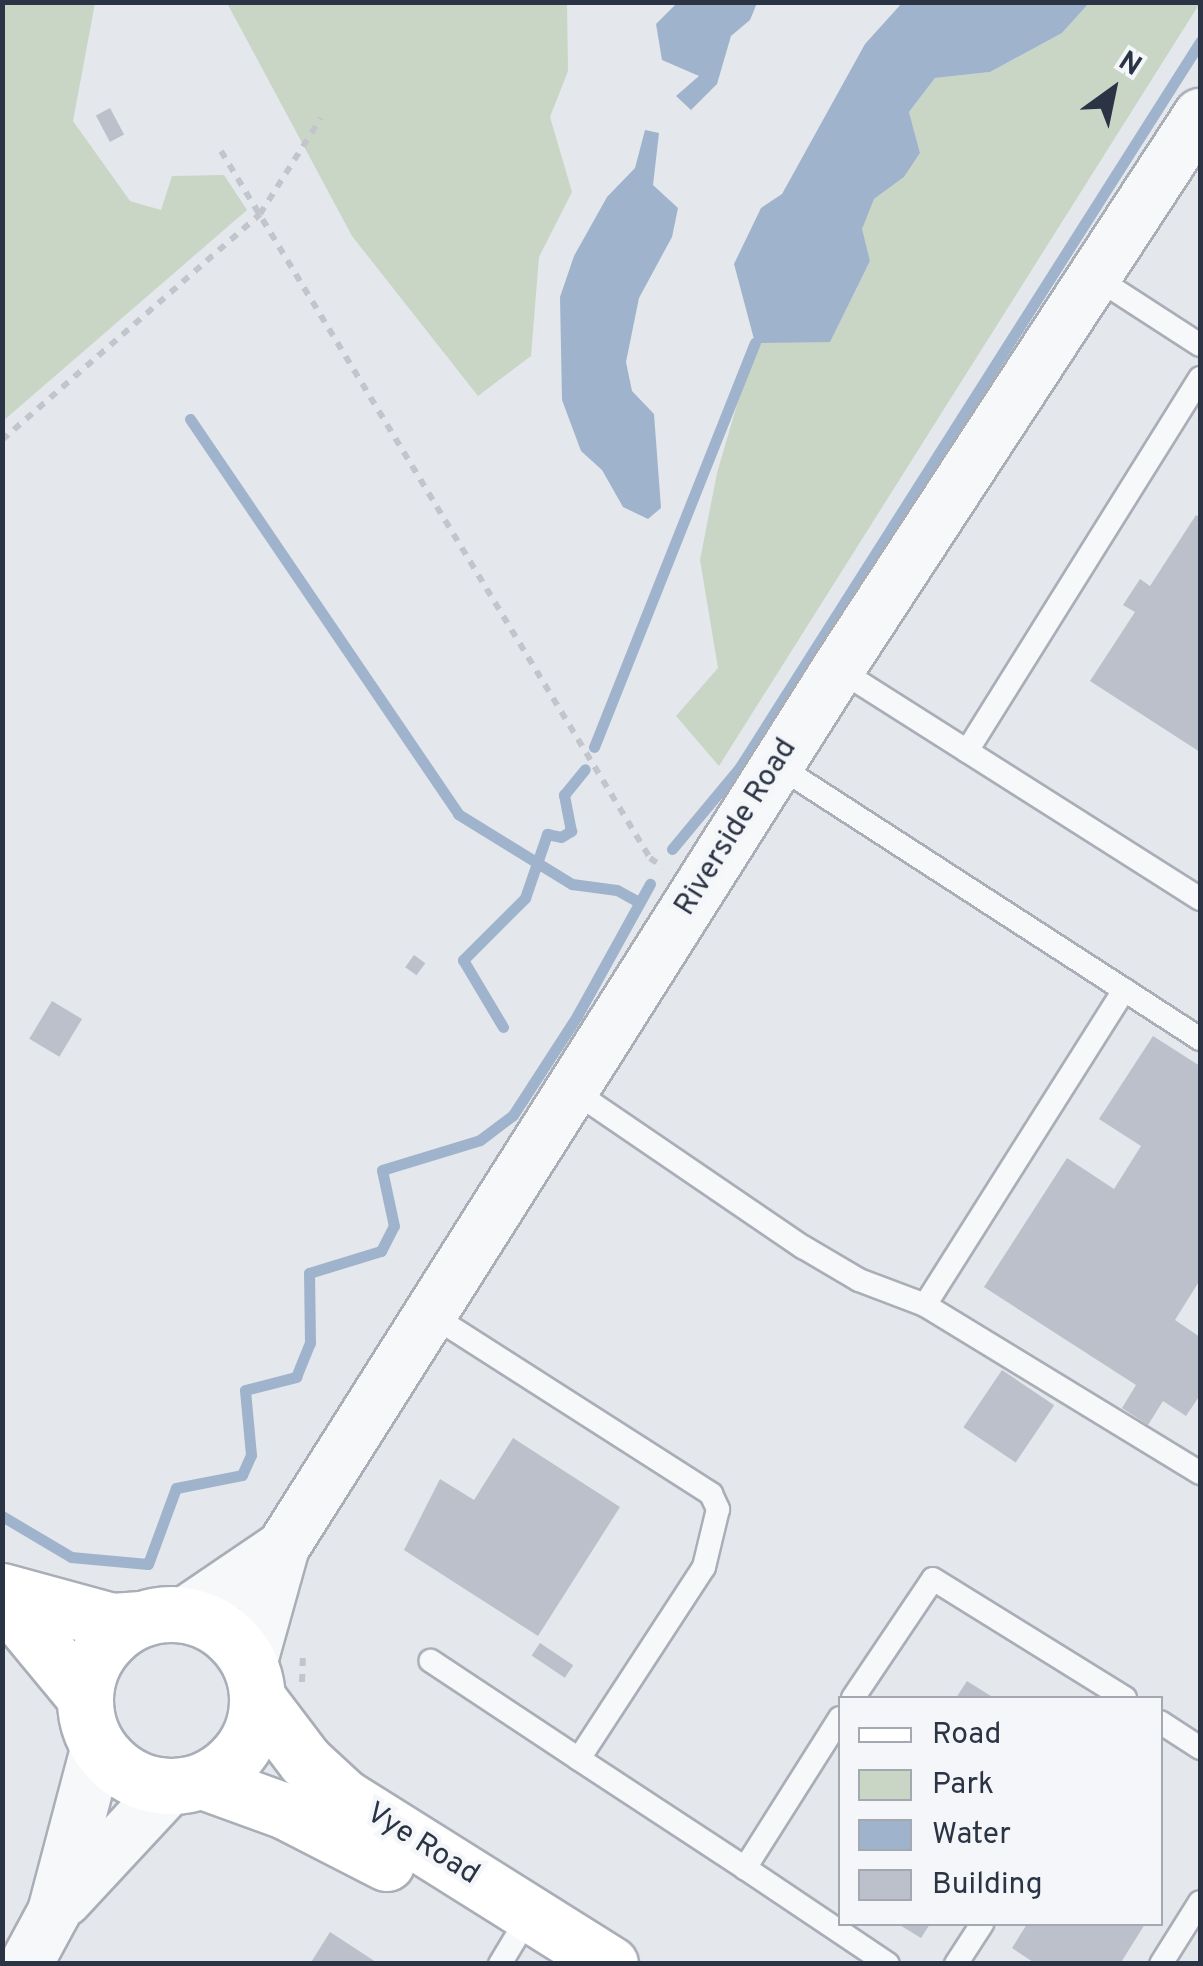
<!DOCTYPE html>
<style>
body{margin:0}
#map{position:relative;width:1203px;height:1966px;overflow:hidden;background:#e4e7ec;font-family:Overpass,sans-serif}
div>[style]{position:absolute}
.green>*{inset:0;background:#c9d6c5}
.water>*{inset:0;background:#9fb4cc}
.stream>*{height:11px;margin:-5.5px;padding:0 5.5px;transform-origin:5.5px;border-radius:5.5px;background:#9fb4cc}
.building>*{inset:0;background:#bbc0ca;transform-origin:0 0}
.path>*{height:6px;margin-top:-3px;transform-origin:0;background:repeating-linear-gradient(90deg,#c2c5cb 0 8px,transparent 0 16px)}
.roads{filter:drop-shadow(2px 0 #a9aeb7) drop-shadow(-2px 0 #a9aeb7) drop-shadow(0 2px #a9aeb7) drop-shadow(0 -2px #a9aeb7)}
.service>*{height:22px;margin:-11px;padding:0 11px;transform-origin:11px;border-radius:11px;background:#f7f8fa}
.tertiary>*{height:52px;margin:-26px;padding:0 26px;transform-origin:26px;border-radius:26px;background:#f7f8fa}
.secondary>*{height:55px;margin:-27.5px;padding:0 27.5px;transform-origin:27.5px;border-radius:27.5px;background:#fff}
.secondary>.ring{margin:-27.5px;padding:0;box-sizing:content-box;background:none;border:55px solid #fff;border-radius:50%}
span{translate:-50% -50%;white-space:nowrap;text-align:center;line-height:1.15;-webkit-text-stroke:9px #f4f6f9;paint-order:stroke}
.street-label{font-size:30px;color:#2b3445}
.frame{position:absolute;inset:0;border:5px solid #2b3445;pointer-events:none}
.legend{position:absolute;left:838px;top:1696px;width:325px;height:230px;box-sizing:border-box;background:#f4f6f9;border:2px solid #a4a8b1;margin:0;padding:12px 18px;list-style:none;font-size:30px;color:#2b3445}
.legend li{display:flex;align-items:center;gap:20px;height:50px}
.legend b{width:50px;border:2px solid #a4a8b1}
.north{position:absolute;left:1063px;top:40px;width:100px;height:100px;-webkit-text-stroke:8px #f4f6f9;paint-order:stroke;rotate:33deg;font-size:28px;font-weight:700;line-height:40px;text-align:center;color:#2b3445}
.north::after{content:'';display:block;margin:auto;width:35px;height:45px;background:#2b3445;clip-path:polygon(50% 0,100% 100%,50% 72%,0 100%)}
</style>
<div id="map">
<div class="green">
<i style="clip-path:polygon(3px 2px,95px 3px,73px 121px,130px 201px,161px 210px,172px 176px,224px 175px,247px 210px,3px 421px)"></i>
<i style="clip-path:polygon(227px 3px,567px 3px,568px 71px,550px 117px,572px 192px,539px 257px,531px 356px,478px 396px,352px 236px)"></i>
<i style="clip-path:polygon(1089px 3px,1200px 3px,719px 766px,676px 716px,718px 668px,700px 560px,717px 473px,755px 343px,830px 341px,870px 261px,861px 229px,874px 199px,904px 177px,920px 153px,909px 112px,935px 78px,990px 72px,1062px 33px)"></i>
</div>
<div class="water">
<i style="clip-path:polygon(678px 2px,757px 3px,750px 20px,731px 36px,717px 84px,691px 110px,676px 96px,699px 76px,662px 60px,656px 24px)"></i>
<i style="clip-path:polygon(902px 3px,1089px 3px,1062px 33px,990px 72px,935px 78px,909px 112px,920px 153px,904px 177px,874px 199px,862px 229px,870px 261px,830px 342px,755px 343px,734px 264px,761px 208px,782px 194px,865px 44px)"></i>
<i style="clip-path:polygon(645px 130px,659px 133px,653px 185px,678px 208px,672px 237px,639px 298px,626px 362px,632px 391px,654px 414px,661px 508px,648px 519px,623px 507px,602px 470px,581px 451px,562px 400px,560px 297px,574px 256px,607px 197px,635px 168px)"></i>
</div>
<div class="stream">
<i style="left:190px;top:419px;width:477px;rotate:55.8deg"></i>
<i style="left:458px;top:814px;width:134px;rotate:31.6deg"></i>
<i style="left:572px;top:884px;width:45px;rotate:7.6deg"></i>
<i style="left:617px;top:890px;width:23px;rotate:29deg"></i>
<i style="left:594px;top:747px;width:435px;rotate:-68.3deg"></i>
<i style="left:672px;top:849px;width:107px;rotate:-50.3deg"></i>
<i style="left:740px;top:767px;width:859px;rotate:-57.61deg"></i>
<i style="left:503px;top:1027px;width:78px;rotate:-120.8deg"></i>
<i style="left:463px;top:960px;width:88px;rotate:-45deg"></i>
<i style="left:525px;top:898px;width:68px;rotate:-71deg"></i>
<i style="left:547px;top:834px;width:14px;rotate:12deg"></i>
<i style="left:561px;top:837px;width:12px;rotate:-31deg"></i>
<i style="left:571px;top:831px;width:37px;rotate:-101deg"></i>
<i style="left:564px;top:795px;width:33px;rotate:-51deg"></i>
<i style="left:2px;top:1516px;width:80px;rotate:30.7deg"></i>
<i style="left:71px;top:1557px;width:77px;rotate:5.2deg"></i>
<i style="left:148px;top:1564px;width:81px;rotate:-69.8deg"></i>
<i style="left:176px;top:1488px;width:67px;rotate:-11.1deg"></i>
<i style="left:242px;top:1475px;width:22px;rotate:-66deg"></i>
<i style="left:251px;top:1455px;width:65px;rotate:-95.3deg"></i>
<i style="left:245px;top:1390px;width:53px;rotate:-14.3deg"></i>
<i style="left:296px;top:1377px;width:37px;rotate:-68deg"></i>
<i style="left:310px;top:1343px;width:70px;rotate:-90.8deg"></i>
<i style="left:309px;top:1273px;width:75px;rotate:-17deg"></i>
<i style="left:381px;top:1251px;width:28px;rotate:-63deg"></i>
<i style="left:394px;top:1226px;width:57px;rotate:-102.1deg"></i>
<i style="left:382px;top:1170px;width:102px;rotate:-17deg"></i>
<i style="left:480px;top:1140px;width:41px;rotate:-37.1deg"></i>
<i style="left:513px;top:1115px;width:118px;rotate:-57.1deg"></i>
<i style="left:577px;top:1016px;width:151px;rotate:-61.1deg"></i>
</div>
<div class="building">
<i style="left:110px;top:108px;width:30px;height:16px;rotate:62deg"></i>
<i style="clip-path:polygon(1196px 515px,1200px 518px,1200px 752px,1090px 681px,1135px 612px,1123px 605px,1140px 579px,1150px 586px)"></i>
<i style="left:414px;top:955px;width:14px;height:15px;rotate:36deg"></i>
<i style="left:52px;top:1001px;width:35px;height:44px;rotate:31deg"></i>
<i style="clip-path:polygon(1153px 1036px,1200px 1066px,1200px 1280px,1175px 1320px,1200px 1337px,1200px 1395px,1186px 1416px,1163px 1401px,1148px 1425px,1122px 1408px,1136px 1385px,984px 1287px,1067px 1158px,1114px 1189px,1141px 1146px,1099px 1119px)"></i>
<i style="left:1002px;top:1370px;width:63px;height:69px;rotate:34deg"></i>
<i style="clip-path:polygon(513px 1438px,620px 1507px,538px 1636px,404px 1550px,440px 1479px,474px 1500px)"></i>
<i style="left:540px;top:1643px;width:40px;height:15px;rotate:34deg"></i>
<i style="clip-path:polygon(967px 1681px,994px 1698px,956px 1698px)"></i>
<i style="clip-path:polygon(898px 1924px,930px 1924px,921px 1938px)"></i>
<i style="clip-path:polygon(1027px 1924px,1145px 1924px,1120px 1964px,1036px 1964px,1012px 1948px)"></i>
<i style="clip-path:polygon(330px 1932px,379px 1964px,310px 1964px)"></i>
</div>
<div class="path">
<i style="left:221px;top:151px;width:827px;rotate:58.75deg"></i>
<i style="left:650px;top:858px;width:16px;rotate:35deg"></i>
<i style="left:2px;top:440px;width:343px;rotate:-41.2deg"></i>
<i style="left:260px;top:214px;width:114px;rotate:-57.6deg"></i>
<i style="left:302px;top:1682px;width:32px;rotate:-88deg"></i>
</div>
<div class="roads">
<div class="service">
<i style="left:1098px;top:279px;width:121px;rotate:32.9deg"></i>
<i style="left:838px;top:669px;width:153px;rotate:32.4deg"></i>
<i style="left:967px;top:751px;width:440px;rotate:-58deg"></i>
<i style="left:967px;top:751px;width:276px;rotate:32.4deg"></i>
<i style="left:777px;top:765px;width:504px;rotate:32.93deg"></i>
<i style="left:571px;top:1089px;width:281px;rotate:34.3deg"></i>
<i style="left:803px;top:1247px;width:65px;rotate:30.5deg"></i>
<i style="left:859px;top:1280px;width:71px;rotate:20.7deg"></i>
<i style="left:925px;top:1305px;width:322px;rotate:31.4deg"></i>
<i style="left:925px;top:1305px;width:373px;rotate:-57.7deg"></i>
<i style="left:430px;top:1314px;width:334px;rotate:32.6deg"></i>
<i style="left:711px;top:1494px;width:17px;rotate:65deg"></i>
<i style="left:718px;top:1509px;width:60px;rotate:103.6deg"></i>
<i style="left:704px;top:1567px;width:229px;rotate:123.1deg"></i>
<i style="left:579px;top:1759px;width:178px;rotate:-146.5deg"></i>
<i style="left:853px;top:1698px;width:143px;rotate:-56.1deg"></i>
<i style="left:933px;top:1579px;width:226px;rotate:31.8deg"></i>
<i style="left:840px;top:1718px;width:178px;rotate:122.3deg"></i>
<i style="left:745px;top:1868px;width:172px;rotate:33.9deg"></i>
<i style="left:1160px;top:1722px;width:48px;rotate:33deg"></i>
<i style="left:579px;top:1759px;width:199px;rotate:33.3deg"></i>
<i style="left:500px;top:1964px;width:29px;rotate:-59deg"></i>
<i style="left:956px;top:1964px;width:48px;rotate:-57deg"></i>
<i style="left:1161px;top:1964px;width:73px;rotate:-57.8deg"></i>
</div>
<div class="tertiary">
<i style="left:183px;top:1615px;width:121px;rotate:-34.2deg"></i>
<i style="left:283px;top:1547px;width:1039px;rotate:-57.7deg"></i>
<i style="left:838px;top:669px;width:662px;rotate:-56.84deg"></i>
<i style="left:250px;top:1665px;width:123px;rotate:-74.4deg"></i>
<i style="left:65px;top:1900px;width:154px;rotate:-47.1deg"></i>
<i style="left:26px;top:1964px;width:59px;rotate:-61.7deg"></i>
<i style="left:54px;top:1912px;width:172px;rotate:-75.2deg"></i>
</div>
<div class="secondary">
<i style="left:2px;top:1591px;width:114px;rotate:15.3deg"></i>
<i style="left:112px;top:1621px;width:29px;rotate:-4deg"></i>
<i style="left:2px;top:1597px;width:129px;rotate:50.4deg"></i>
<i class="ring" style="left:85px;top:1614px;width:117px;height:117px"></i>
<i style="left:258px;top:1699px;width:78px;rotate:52.8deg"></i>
<i style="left:305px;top:1761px;width:53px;rotate:42.7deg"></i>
<i style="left:344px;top:1797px;width:314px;rotate:32.1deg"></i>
<i style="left:202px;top:1781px;width:88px;rotate:19.9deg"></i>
<i style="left:285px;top:1811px;width:114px;rotate:27.2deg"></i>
</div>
</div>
<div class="street-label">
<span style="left:737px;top:828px;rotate:-58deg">Riverside Road</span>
<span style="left:422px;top:1845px;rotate:32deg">Vye Road</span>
</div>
<div class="frame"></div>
<ul class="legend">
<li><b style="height:12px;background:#fff"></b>Road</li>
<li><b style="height:28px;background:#c9d6c5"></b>Park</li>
<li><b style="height:28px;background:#9fb4cc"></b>Water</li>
<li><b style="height:28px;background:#bbc0ca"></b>Building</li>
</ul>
<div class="north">N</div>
</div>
